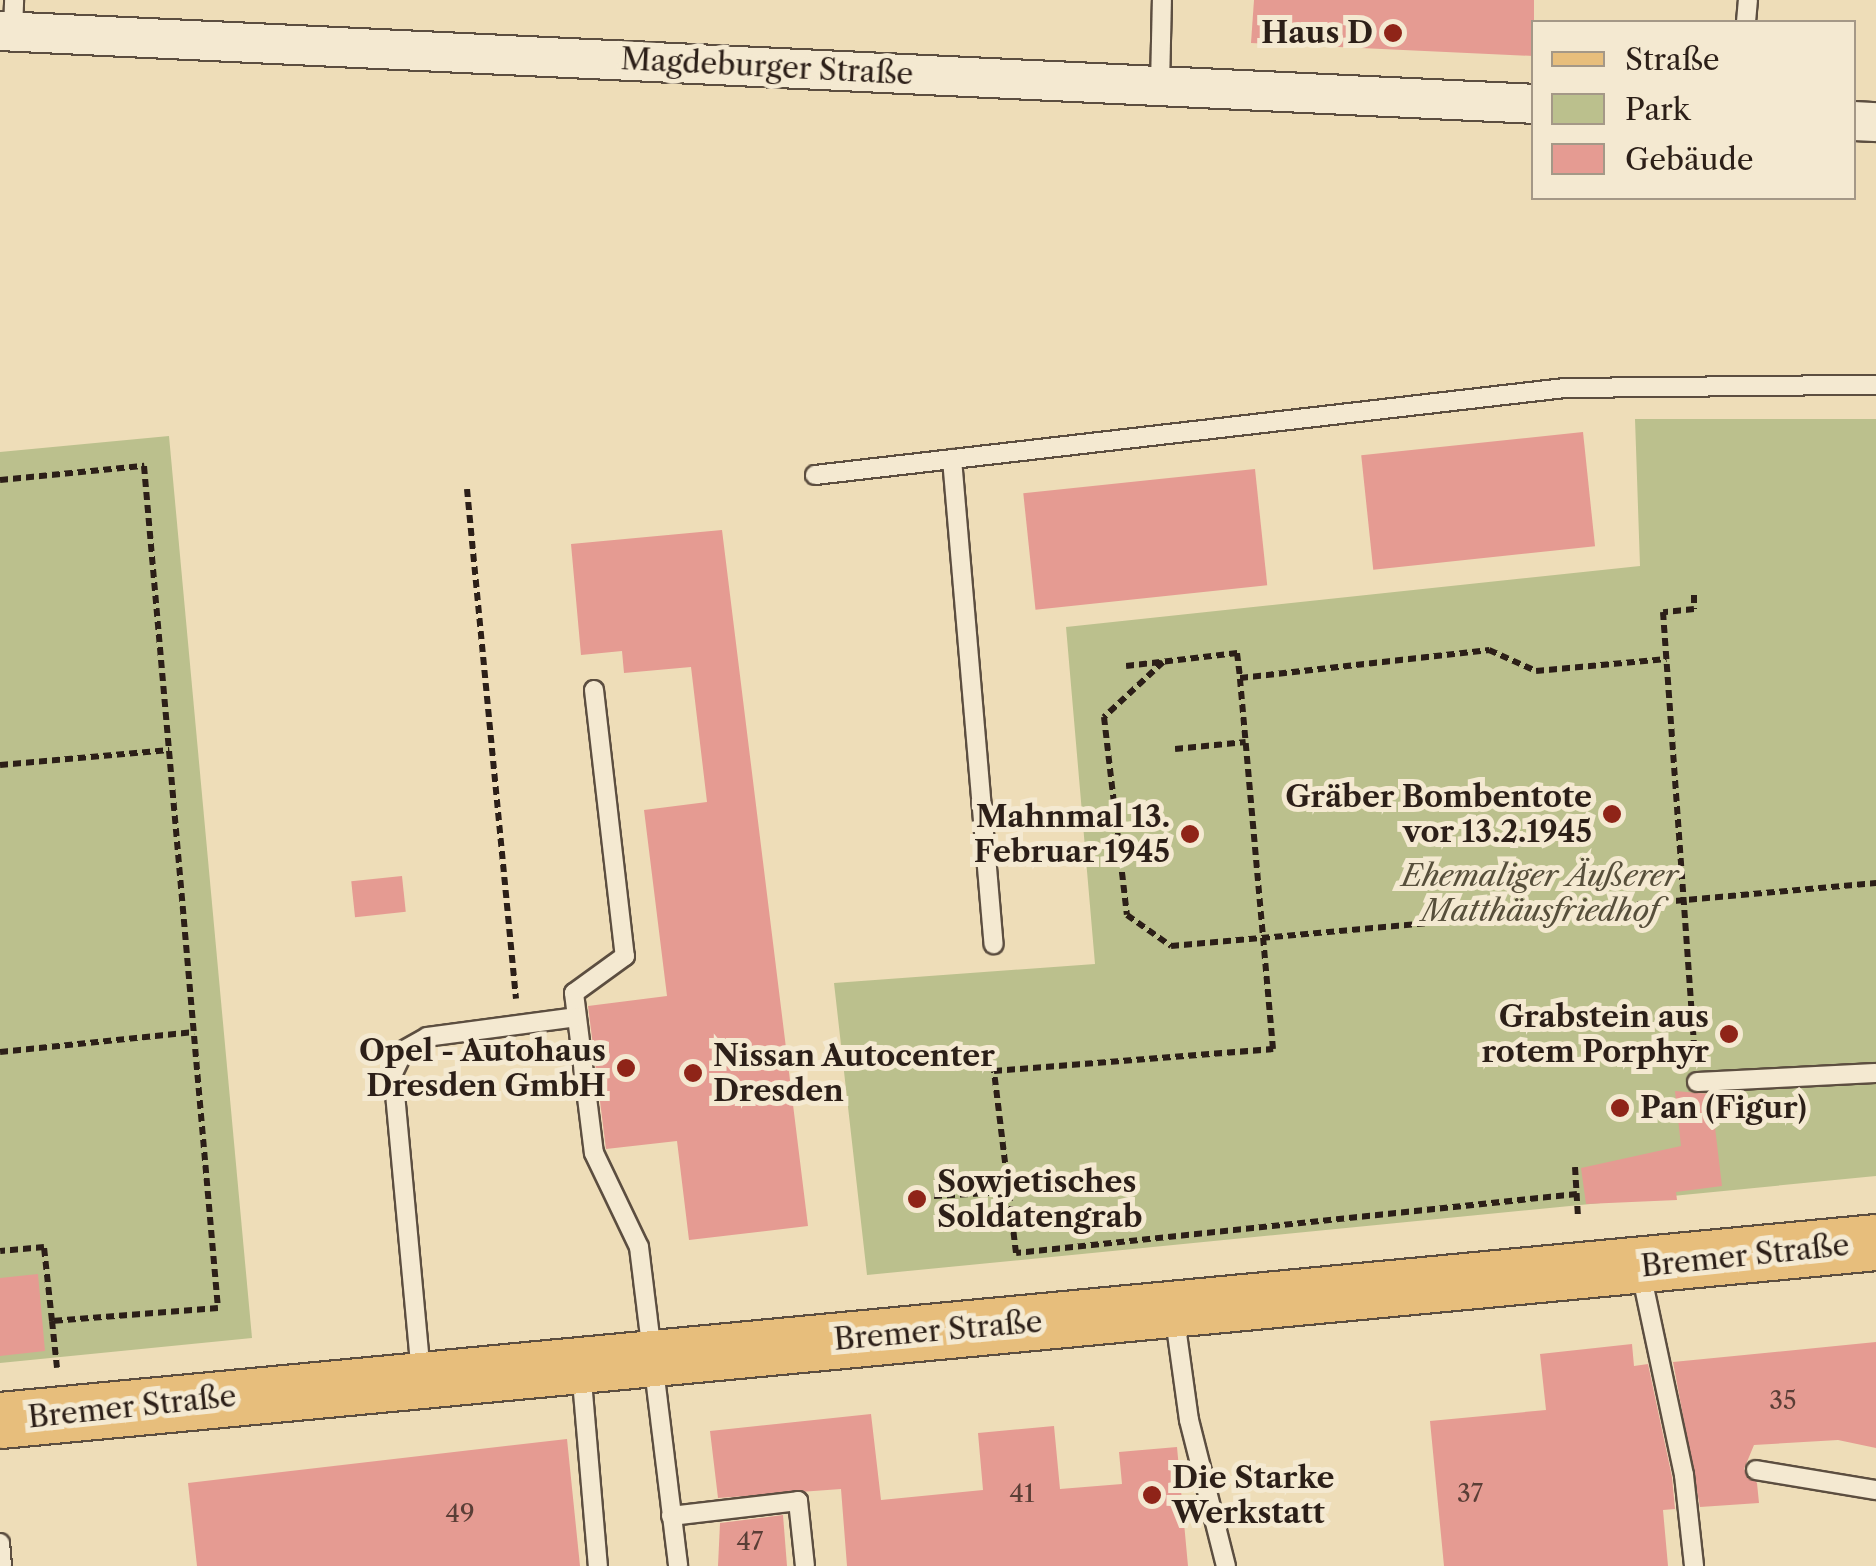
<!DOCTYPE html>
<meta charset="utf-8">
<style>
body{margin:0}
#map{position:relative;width:1876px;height:1566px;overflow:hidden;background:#eeddb8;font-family:"Libre Caslon Text",serif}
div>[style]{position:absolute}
.green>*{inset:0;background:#bbc08d}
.building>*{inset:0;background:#e59b92;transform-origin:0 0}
.path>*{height:6px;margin-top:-3px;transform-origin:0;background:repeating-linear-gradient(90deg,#2c1f18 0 8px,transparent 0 13px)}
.roads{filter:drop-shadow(2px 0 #5c4e40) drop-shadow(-2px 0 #5c4e40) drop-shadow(0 2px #5c4e40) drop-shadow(0 -2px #5c4e40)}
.service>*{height:18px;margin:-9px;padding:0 9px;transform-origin:9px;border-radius:9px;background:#f4e9d1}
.minor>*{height:38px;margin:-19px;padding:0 19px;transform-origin:19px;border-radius:19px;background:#f4e9d1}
.primary>*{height:55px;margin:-27.5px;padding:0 27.5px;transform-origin:27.5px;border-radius:27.5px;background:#e7be7c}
.dots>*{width:28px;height:28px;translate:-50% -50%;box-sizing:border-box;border:5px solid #f4e9d1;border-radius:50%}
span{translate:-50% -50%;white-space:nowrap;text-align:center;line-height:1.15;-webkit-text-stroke:10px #f4e9d1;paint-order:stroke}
.number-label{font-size:25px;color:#5a3e36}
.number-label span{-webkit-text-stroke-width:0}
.poi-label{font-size:30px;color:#2c1f18;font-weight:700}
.right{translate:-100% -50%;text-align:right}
.left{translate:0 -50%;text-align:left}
.street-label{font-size:30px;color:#2c1f18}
.park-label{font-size:30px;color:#574f3b;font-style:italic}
.legend{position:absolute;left:1531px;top:20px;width:325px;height:180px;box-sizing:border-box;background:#f4e9d1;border:2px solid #a49887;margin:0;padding:12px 18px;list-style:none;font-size:30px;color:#2c1f18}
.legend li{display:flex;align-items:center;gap:20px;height:50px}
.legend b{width:50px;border:2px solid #a49887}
</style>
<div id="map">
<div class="green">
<i style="clip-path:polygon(1635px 419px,1876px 419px,1876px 1176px,867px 1275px,834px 983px,1095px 964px,1066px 627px,1640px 566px)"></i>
<i style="clip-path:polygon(169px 436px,252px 1338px,0 1363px,0 452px)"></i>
</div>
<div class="building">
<i style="clip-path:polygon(1254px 0,1534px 0,1534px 56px,1251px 43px)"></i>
<i style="left:1583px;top:432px;width:115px;height:223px;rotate:84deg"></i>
<i style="left:1255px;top:469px;width:117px;height:233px;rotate:84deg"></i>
<i style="clip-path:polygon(722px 530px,808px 1226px,689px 1240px,677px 1141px,606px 1149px,588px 1006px,667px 996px,644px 810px,707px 802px,691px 667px,624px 673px,622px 651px,581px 655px,571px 544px)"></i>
<i style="left:402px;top:876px;width:36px;height:51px;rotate:84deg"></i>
<i style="clip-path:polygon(1675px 1091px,1711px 1094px,1722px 1186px,1676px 1192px,1677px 1200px,1586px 1204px,1581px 1168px,1681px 1146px)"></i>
<i style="clip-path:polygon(38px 1274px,45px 1351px,0 1356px,0 1278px)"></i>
<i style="clip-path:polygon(1876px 1342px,1876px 1448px,1838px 1440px,1754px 1445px,1744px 1469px,1757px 1483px,1759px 1503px,1700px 1507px,1673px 1362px)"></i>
<i style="clip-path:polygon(1632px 1344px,1634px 1366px,1648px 1364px,1672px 1477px,1675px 1509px,1663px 1510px,1668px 1566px,1444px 1566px,1430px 1421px,1546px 1410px,1540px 1354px)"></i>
<i style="clip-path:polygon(871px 1414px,881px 1500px,983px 1490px,978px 1433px,1054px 1426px,1060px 1489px,1122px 1484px,1119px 1452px,1177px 1447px,1188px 1566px,847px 1566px,841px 1489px,718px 1498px,710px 1431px)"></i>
<i style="clip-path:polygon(567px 1439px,580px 1566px,197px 1566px,188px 1483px)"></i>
<i style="clip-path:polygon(783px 1515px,787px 1566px,718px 1566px,720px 1523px)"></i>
</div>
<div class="path">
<i style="left:0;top:480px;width:145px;rotate:-5.6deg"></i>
<i style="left:144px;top:466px;width:845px;rotate:84.98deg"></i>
<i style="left:218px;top:1308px;width:167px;rotate:175.5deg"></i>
<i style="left:52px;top:1321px;width:74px;rotate:-96.2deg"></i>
<i style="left:44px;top:1247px;width:44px;rotate:174.8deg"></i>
<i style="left:467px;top:489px;width:512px;rotate:84.51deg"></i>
<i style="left:1694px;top:595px;width:14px;rotate:90deg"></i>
<i style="left:1694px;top:609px;width:31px;rotate:174deg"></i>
<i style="left:1663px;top:612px;width:445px;rotate:85.9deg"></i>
<i style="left:1163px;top:662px;width:81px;rotate:137deg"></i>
<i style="left:1104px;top:717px;width:199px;rotate:83.4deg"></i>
<i style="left:1127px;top:915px;width:54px;rotate:35.2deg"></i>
<i style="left:1171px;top:946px;width:708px;rotate:-5.11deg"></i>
<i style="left:1126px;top:666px;width:112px;rotate:-6.7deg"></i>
<i style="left:1237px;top:653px;width:25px;rotate:83deg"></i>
<i style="left:1175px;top:749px;width:71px;rotate:-5.6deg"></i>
<i style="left:0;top:765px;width:170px;rotate:-5.1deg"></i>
<i style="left:0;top:1052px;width:195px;rotate:-5.9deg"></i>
<i style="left:1575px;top:1167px;width:50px;rotate:86.6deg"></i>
<i style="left:1577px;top:1194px;width:564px;rotate:174deg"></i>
<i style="left:1016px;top:1253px;width:183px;rotate:-96.9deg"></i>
<i style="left:994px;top:1071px;width:280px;rotate:-4.5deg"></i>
<i style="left:1273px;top:1049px;width:372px;rotate:-95.1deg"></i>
<i style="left:1240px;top:678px;width:251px;rotate:-6.4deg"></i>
<i style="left:1489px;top:650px;width:51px;rotate:24.1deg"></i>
<i style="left:1536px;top:671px;width:131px;rotate:-5.3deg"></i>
<i style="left:934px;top:1196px;width:74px;rotate:-3.1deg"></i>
<i style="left:52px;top:1321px;width:47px;rotate:83.9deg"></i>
</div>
<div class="roads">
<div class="service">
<i style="left:1746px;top:22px;width:22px;rotate:-85deg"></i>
<i style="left:13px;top:32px;width:32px;rotate:-88deg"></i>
<i style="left:1160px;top:85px;width:85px;rotate:-88.7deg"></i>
<i style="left:952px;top:459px;width:487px;rotate:85.1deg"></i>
<i style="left:815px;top:475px;width:755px;rotate:-6.62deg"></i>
<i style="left:1565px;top:388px;width:311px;rotate:-0.6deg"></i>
<i style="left:594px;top:690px;width:268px;rotate:83.4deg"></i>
<i style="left:625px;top:956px;width:63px;rotate:144deg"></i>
<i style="left:574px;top:993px;width:161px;rotate:82.9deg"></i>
<i style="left:594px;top:1153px;width:104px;rotate:64.4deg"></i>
<i style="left:639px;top:1247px;width:321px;rotate:83deg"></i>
<i style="left:1697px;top:1082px;width:179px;rotate:-2.9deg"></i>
<i style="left:1640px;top:1268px;width:212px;rotate:78deg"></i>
<i style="left:1684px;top:1475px;width:92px;rotate:83.7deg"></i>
<i style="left:1174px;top:1312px;width:109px;rotate:82.1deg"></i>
<i style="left:1189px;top:1420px;width:151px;rotate:75.8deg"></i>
<i style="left:581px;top:1369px;width:198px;rotate:85.1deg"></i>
<i style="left:421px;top:1374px;width:302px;rotate:-95.3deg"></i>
<i style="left:393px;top:1073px;width:25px;rotate:-64deg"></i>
<i style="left:404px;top:1050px;width:26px;rotate:-29deg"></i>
<i style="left:427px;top:1037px;width:150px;rotate:-7.6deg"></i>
<i style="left:1756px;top:1470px;width:122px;rotate:9.5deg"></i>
<i style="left:671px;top:1516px;width:128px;rotate:-6.7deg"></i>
<i style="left:798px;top:1501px;width:65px;rotate:83.9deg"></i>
<i style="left:0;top:1543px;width:23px;rotate:85deg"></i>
</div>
<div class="minor">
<i style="left:0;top:31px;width:1536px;rotate:2.72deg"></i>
<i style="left:1854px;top:121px;width:22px;rotate:3deg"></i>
</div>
<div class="primary">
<i style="left:0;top:1420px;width:1884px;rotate:-5.42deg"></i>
</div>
</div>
<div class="dots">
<i style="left:1393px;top:33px;background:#8f2418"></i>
<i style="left:1612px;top:814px;background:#8f2418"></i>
<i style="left:1190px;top:834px;background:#8f2418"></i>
<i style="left:1729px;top:1034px;background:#8f2418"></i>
<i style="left:626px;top:1068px;background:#8f2418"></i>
<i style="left:693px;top:1073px;background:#8f2418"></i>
<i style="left:1620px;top:1108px;background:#8f2418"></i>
<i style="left:917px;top:1199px;background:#8f2418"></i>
<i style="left:1152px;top:1495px;background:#8f2418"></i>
</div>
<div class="number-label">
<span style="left:1783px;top:1401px">35</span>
<span style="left:1022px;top:1494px">41</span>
<span style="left:1470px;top:1494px">37</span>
<span style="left:460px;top:1514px">49</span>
<span style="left:750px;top:1542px">47</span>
</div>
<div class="poi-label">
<span class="right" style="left:1373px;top:33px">Haus D</span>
<span class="right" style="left:1592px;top:814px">Gräber Bombentote<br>vor 13.2.1945</span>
<span class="right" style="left:1170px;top:834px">Mahnmal 13.<br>Februar 1945</span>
<span class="right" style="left:1709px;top:1034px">Grabstein aus<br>rotem Porphyr</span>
<span class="right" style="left:606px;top:1068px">Opel - Autohaus<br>Dresden GmbH</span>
<span class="left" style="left:713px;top:1073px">Nissan Autocenter<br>Dresden</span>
<span class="left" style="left:1640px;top:1108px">Pan (Figur)</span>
<span class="left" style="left:937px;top:1199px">Sowjetisches<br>Soldatengrab</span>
<span class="left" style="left:1172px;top:1495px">Die Starke<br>Werkstatt</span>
</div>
<div class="street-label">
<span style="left:767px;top:67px;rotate:3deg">Magdeburger Straße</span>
<span style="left:1745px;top:1256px;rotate:-6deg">Bremer Straße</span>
<span style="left:938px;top:1331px;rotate:-5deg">Bremer Straße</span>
<span style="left:132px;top:1407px;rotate:-6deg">Bremer Straße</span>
</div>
<div class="park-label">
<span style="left:1540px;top:893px">Ehemaliger Äußerer<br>Matthäusfriedhof</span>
</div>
<ul class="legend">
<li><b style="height:12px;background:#e7be7c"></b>Straße</li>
<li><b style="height:28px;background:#bbc08d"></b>Park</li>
<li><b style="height:28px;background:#e59b92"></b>Gebäude</li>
</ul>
</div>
